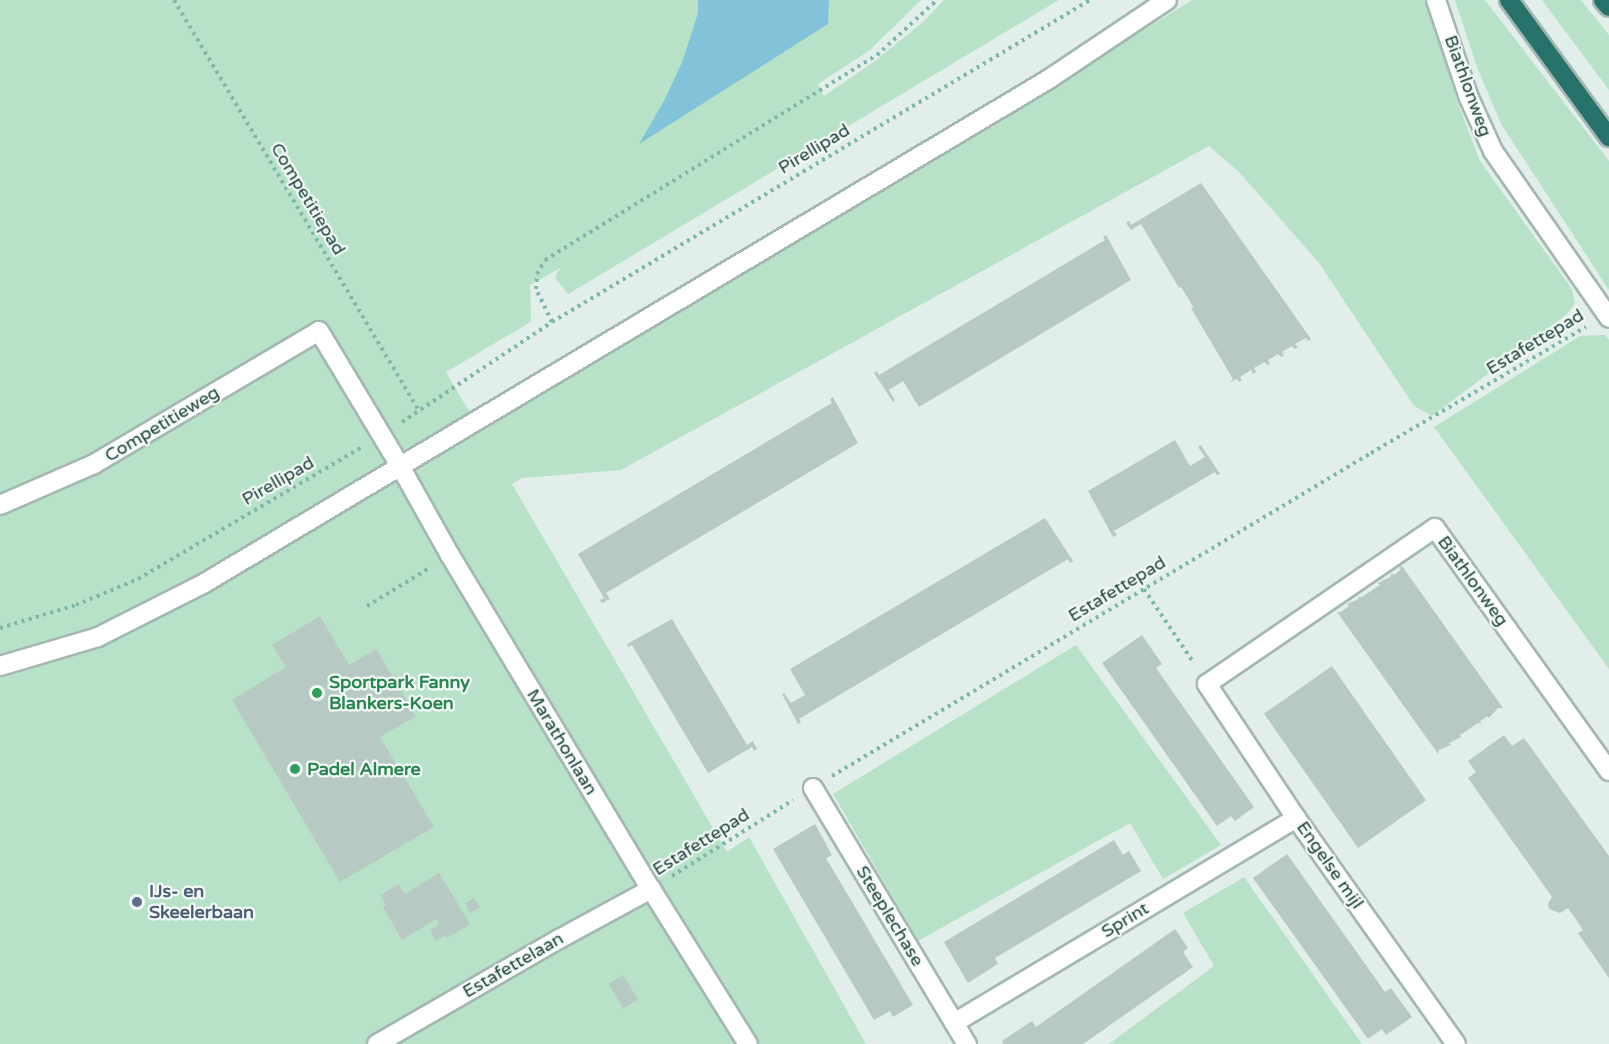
<!DOCTYPE html>
<style>
body{margin:0}
#map{position:relative;width:1609px;height:1044px;overflow:hidden;background:#e2eeea;font-family:"Varela Round",sans-serif}
div>[style]{position:absolute}
.green>*{inset:0;background:#b8e2c8}
.water>*{inset:0;background:#83c3da}
.building>*{inset:0;background:#b7c9c3;transform-origin:0 0}
.path>*{height:4px;margin-top:-2px;transform-origin:0;background:repeating-linear-gradient(90deg,#7eb6aa 0 3px,transparent 0 7.5px)}
.roads{filter:drop-shadow(2px 0 #a4b7b2) drop-shadow(-2px 0 #a4b7b2) drop-shadow(0 2px #a4b7b2) drop-shadow(0 -2px #a4b7b2)}
.minor>*{height:18px;margin:-9px;padding:0 9px;transform-origin:9px;border-radius:9px;background:#fff}
.highway>*{height:18px;margin:-9px;padding:0 9px;transform-origin:9px;border-radius:9px;background:#27726a}
.dots>*{width:16px;height:16px;translate:-50% -50%;box-sizing:border-box;border:3px solid #f3faf7;border-radius:50%}
span{translate:-50% -50%;white-space:nowrap;text-align:center;line-height:1.15;-webkit-text-stroke:4.5px #f3faf7;paint-order:stroke}
.street-label{font-size:18px;color:#1f423c}
.leisure-label{font-size:18px;color:#27864d;font-weight:700}
.left{translate:0 -50%;text-align:left}
.service-label{font-size:18px;color:#4e5e75;font-weight:700}
</style>
<div id="map">
<div class="green">
<i style="clip-path:polygon(0 0,921px 0,870px 50px,818px 84px,824px 96px,875px 61px,923px 22px,944px 0,1059px 0,568px 294px,555px 278px,560px 268px,530px 285px,531px 322px,446px 372px,481px 431px,957px 146px,1192px 0,1427px 0,1459px 106px,1480px 161px,1572px 289px,1575px 303px,1567px 314px,1432px 416px,1414px 406px,1319px 263px,1239px 172px,1209px 146px,621px 470px,522px 478px,512px 484px,727px 852px,749px 837px,866px 1044px,0 1044px)"></i>
<i style="clip-path:polygon(1455px 0,1485px 0,1609px 161px,1609px 290px,1501px 124px,1477px 67px)"></i>
<i style="clip-path:polygon(1542px 0,1581px 0,1609px 35px,1609px 90px)"></i>
<i style="clip-path:polygon(1605px 335px,1609px 340px,1609px 669px,1434px 427px,1580px 336px)"></i>
<i style="clip-path:polygon(1076px 645px,1221px 845px,1163px 879px,1130px 823px,918px 941px,833px 794px)"></i>
<i style="clip-path:polygon(1244px 877px,1362px 1044px,1109px 1044px,1214px 966px,1183px 913px)"></i>
</div>
<div class="water">
<i style="clip-path:polygon(698px 0,829px 0,828px 24px,639px 144px,665px 99px,683px 60px,698px 13px)"></i>
</div>
<div class="building">
<i style="clip-path:polygon(1201px 183px,1311px 339px,1308px 341px,1306px 338px,1295px 344px,1298px 347px,1294px 349px,1292px 346px,1282px 352px,1284px 356px,1281px 357px,1278px 354px,1268px 360px,1270px 364px,1267px 365px,1265px 362px,1254px 368px,1256px 372px,1253px 374px,1251px 370px,1240px 377px,1242px 380px,1239px 382px,1237px 379px,1229px 383px,1233px 379px,1191px 308px,1193px 307px,1190px 301px,1181px 287px,1179px 288px,1141px 224px,1131px 230px,1126px 223px,1129px 221px,1131px 225px)"></i>
<i style="clip-path:polygon(1106px 235px,1131px 280px,919px 407px,903px 381px,889px 390px,895px 400px,893px 402px,874px 373px,877px 371px,879px 375px,1105px 240px,1103px 237px)"></i>
<i style="clip-path:polygon(833px 397px,858px 443px,606px 593px,610px 599px,602px 603px,600px 600px,604px 598px,578px 554px,832px 403px,830px 399px)"></i>
<i style="clip-path:polygon(1175px 440px,1190px 466px,1205px 457px,1198px 447px,1201px 445px,1220px 474px,1217px 475px,1215px 472px,1114px 531px,1117px 535px,1113px 537px,1088px 491px)"></i>
<i style="clip-path:polygon(1045px 518px,1073px 561px,1070px 563px,1068px 559px,799px 719px,801px 722px,798px 724px,782px 694px,784px 693px,791px 703px,805px 695px,790px 669px)"></i>
<i style="clip-path:polygon(1402px 566px,1503px 708px,1498px 708px,1489px 718px,1488px 716px,1480px 721px,1482px 723px,1478px 723px,1460px 735px,1461px 737px,1449px 743px,1451px 745px,1439px 750px,1438px 754px,1337px 612px,1341px 612px,1349px 606px,1347px 604px,1359px 599px,1358px 597px,1362px 597px,1380px 585px,1378px 583px,1390px 577px,1392px 573px,1393px 575px,1401px 570px,1399px 568px)"></i>
<i style="clip-path:polygon(320px 616px,349px 665px,376px 649px,416px 716px,380px 737px,434px 827px,340px 882px,232px 700px,286px 667px,272px 645px)"></i>
<i style="clip-path:polygon(672px 619px,747px 745px,753px 741px,757px 749px,754px 751px,752px 747px,708px 773px,632px 645px,628px 647px,627px 644px)"></i>
<i style="clip-path:polygon(1142px 635px,1162px 664px,1156px 668px,1254px 807px,1235px 821px,1231px 816px,1217px 826px,1102px 663px)"></i>
<i style="left:1332px;top:666px;width:164px;height:83px;rotate:55deg"></i>
<i style="clip-path:polygon(1504px 735px,1512px 746px,1524px 738px,1609px 856px,1609px 978px,1578px 933px,1583px 930px,1568px 908px,1560px 913px,1549px 909px,1548px 904px,1552px 897px,1468px 778px,1476px 772px,1468px 761px)"></i>
<i style="clip-path:polygon(815px 824px,832px 855px,826px 858px,913px 1005px,893px 1017px,890px 1011px,874px 1020px,773px 849px)"></i>
<i style="clip-path:polygon(1114px 840px,1123px 855px,1129px 851px,1141px 871px,995px 958px,998px 964px,968px 983px,944px 942px)"></i>
<i style="clip-path:polygon(1287px 854px,1385px 992px,1391px 988px,1412px 1017px,1386px 1035px,1382px 1029px,1368px 1039px,1253px 878px)"></i>
<i style="clip-path:polygon(439px 873px,470px 924px,447px 938px,446px 935px,436px 941px,430px 930px,439px 924px,437px 919px,402px 940px,383px 907px,386px 905px,380px 895px,399px 884px,405px 894px)"></i>
<i style="clip-path:polygon(474px 898px,480px 907px,470px 913px,465px 903px)"></i>
<i style="clip-path:polygon(1175px 929px,1188px 948px,1183px 952px,1193px 967px,1083px 1044px,1004px 1044px,1002px 1041px,1032px 1021px,1036px 1027px)"></i>
<i style="left:623px;top:975px;width:29px;height:17px;rotate:59deg"></i>
</div>
<div class="path">
<i style="left:174px;top:0;width:478px;rotate:59.2deg"></i>
<i style="left:552px;top:322px;width:37px;rotate:-116deg"></i>
<i style="left:536px;top:289px;width:15px;rotate:-86deg"></i>
<i style="left:537px;top:274px;width:16px;rotate:-60deg"></i>
<i style="left:545px;top:260px;width:390px;rotate:-31.7deg"></i>
<i style="left:877px;top:55px;width:81px;rotate:-42.5deg"></i>
<i style="left:402px;top:422px;width:180px;rotate:-33.7deg"></i>
<i style="left:552px;top:322px;width:627px;rotate:-30.9deg"></i>
<i style="left:1144px;top:589px;width:89px;rotate:56deg"></i>
<i style="left:367px;top:606px;width:75px;rotate:-31.4deg"></i>
<i style="left:0;top:628px;width:79px;rotate:-16.8deg"></i>
<i style="left:76px;top:605px;width:67px;rotate:-22.8deg"></i>
<i style="left:138px;top:579px;width:260px;rotate:-30.5deg"></i>
<i style="left:832px;top:776px;width:628px;rotate:-30.93deg"></i>
<i style="left:1371px;top:453px;width:249px;rotate:-30.4deg"></i>
<i style="left:672px;top:876px;width:143px;rotate:-32.1deg"></i>
</div>
<div class="roads">
<div class="minor">
<i style="left:1436px;top:0;width:103px;rotate:71.4deg"></i>
<i style="left:1469px;top:98px;width:58px;rotate:65.6deg"></i>
<i style="left:1493px;top:151px;width:203px;rotate:55.2deg"></i>
<i style="left:0;top:505px;width:103px;rotate:-23.6deg"></i>
<i style="left:94px;top:464px;width:261px;rotate:-30.6deg"></i>
<i style="left:319px;top:331px;width:157px;rotate:59deg"></i>
<i style="left:400px;top:466px;width:102px;rotate:60.7deg"></i>
<i style="left:450px;top:555px;width:390px;rotate:59deg"></i>
<i style="left:651px;top:889px;width:183px;rotate:58deg"></i>
<i style="left:0;top:666px;width:102px;rotate:-16.5deg"></i>
<i style="left:98px;top:637px;width:118px;rotate:-26.8deg"></i>
<i style="left:203px;top:584px;width:985px;rotate:-30.83deg"></i>
<i style="left:1049px;top:79px;width:142px;rotate:-33.8deg"></i>
<i style="left:813px;top:788px;width:299px;rotate:59deg"></i>
<i style="left:954px;top:1023px;width:399px;rotate:-30.9deg"></i>
<i style="left:377px;top:1044px;width:210px;rotate:-30deg"></i>
<i style="left:559px;top:939px;width:105px;rotate:-28.5deg"></i>
<i style="left:1456px;top:1044px;width:277px;rotate:-125.3deg"></i>
<i style="left:1296px;top:818px;width:161px;rotate:-123.6deg"></i>
<i style="left:1207px;top:684px;width:276px;rotate:-34.4deg"></i>
<i style="left:1435px;top:528px;width:299px;rotate:54.4deg"></i>
</div>
<div class="highway">
<i style="left:1509px;top:0;width:170px;rotate:53.9deg"></i>
<i style="left:1603px;top:0;width:9px;rotate:49deg"></i>
</div>
</div>
<div class="dots">
<i style="left:317px;top:693px;background:#2e9e5b"></i>
<i style="left:295px;top:769px;background:#2e9e5b"></i>
<i style="left:137px;top:902px;background:#5c6f8a"></i>
</div>
<div class="street-label">
<span style="left:1468px;top:86px;rotate:70deg">Biathlonweg</span>
<span style="left:814px;top:149px;rotate:-31deg">Pirellipad</span>
<span style="left:308px;top:199px;rotate:59deg">Competitiepad</span>
<span style="left:1535px;top:342px;rotate:-31deg">Estafettepad</span>
<span style="left:162px;top:424px;rotate:-31deg">Competitieweg</span>
<span style="left:278px;top:481px;rotate:-30deg">Pirellipad</span>
<span style="left:1473px;top:581px;rotate:54deg">Biathlonweg</span>
<span style="left:1117px;top:589px;rotate:-31deg">Estafettepad</span>
<span style="left:562px;top:742px;rotate:59deg">Marathonlaan</span>
<span style="left:701px;top:842px;rotate:-32deg">Estafettepad</span>
<span style="left:1330px;top:865px;rotate:55deg">Engelse mijl</span>
<span style="left:890px;top:916px;rotate:59deg">Steeplechase</span>
<span style="left:1125px;top:920px;rotate:-31deg">Sprint</span>
<span style="left:513px;top:965px;rotate:-30deg">Estafettelaan</span>
</div>
<div class="leisure-label">
<span class="left" style="left:329px;top:693px">Sportpark Fanny<br>Blankers-Koen</span>
<span class="left" style="left:307px;top:769px">Padel Almere</span>
</div>
<div class="service-label">
<span class="left" style="left:149px;top:902px">IJs- en<br>Skeelerbaan</span>
</div>
</div>
